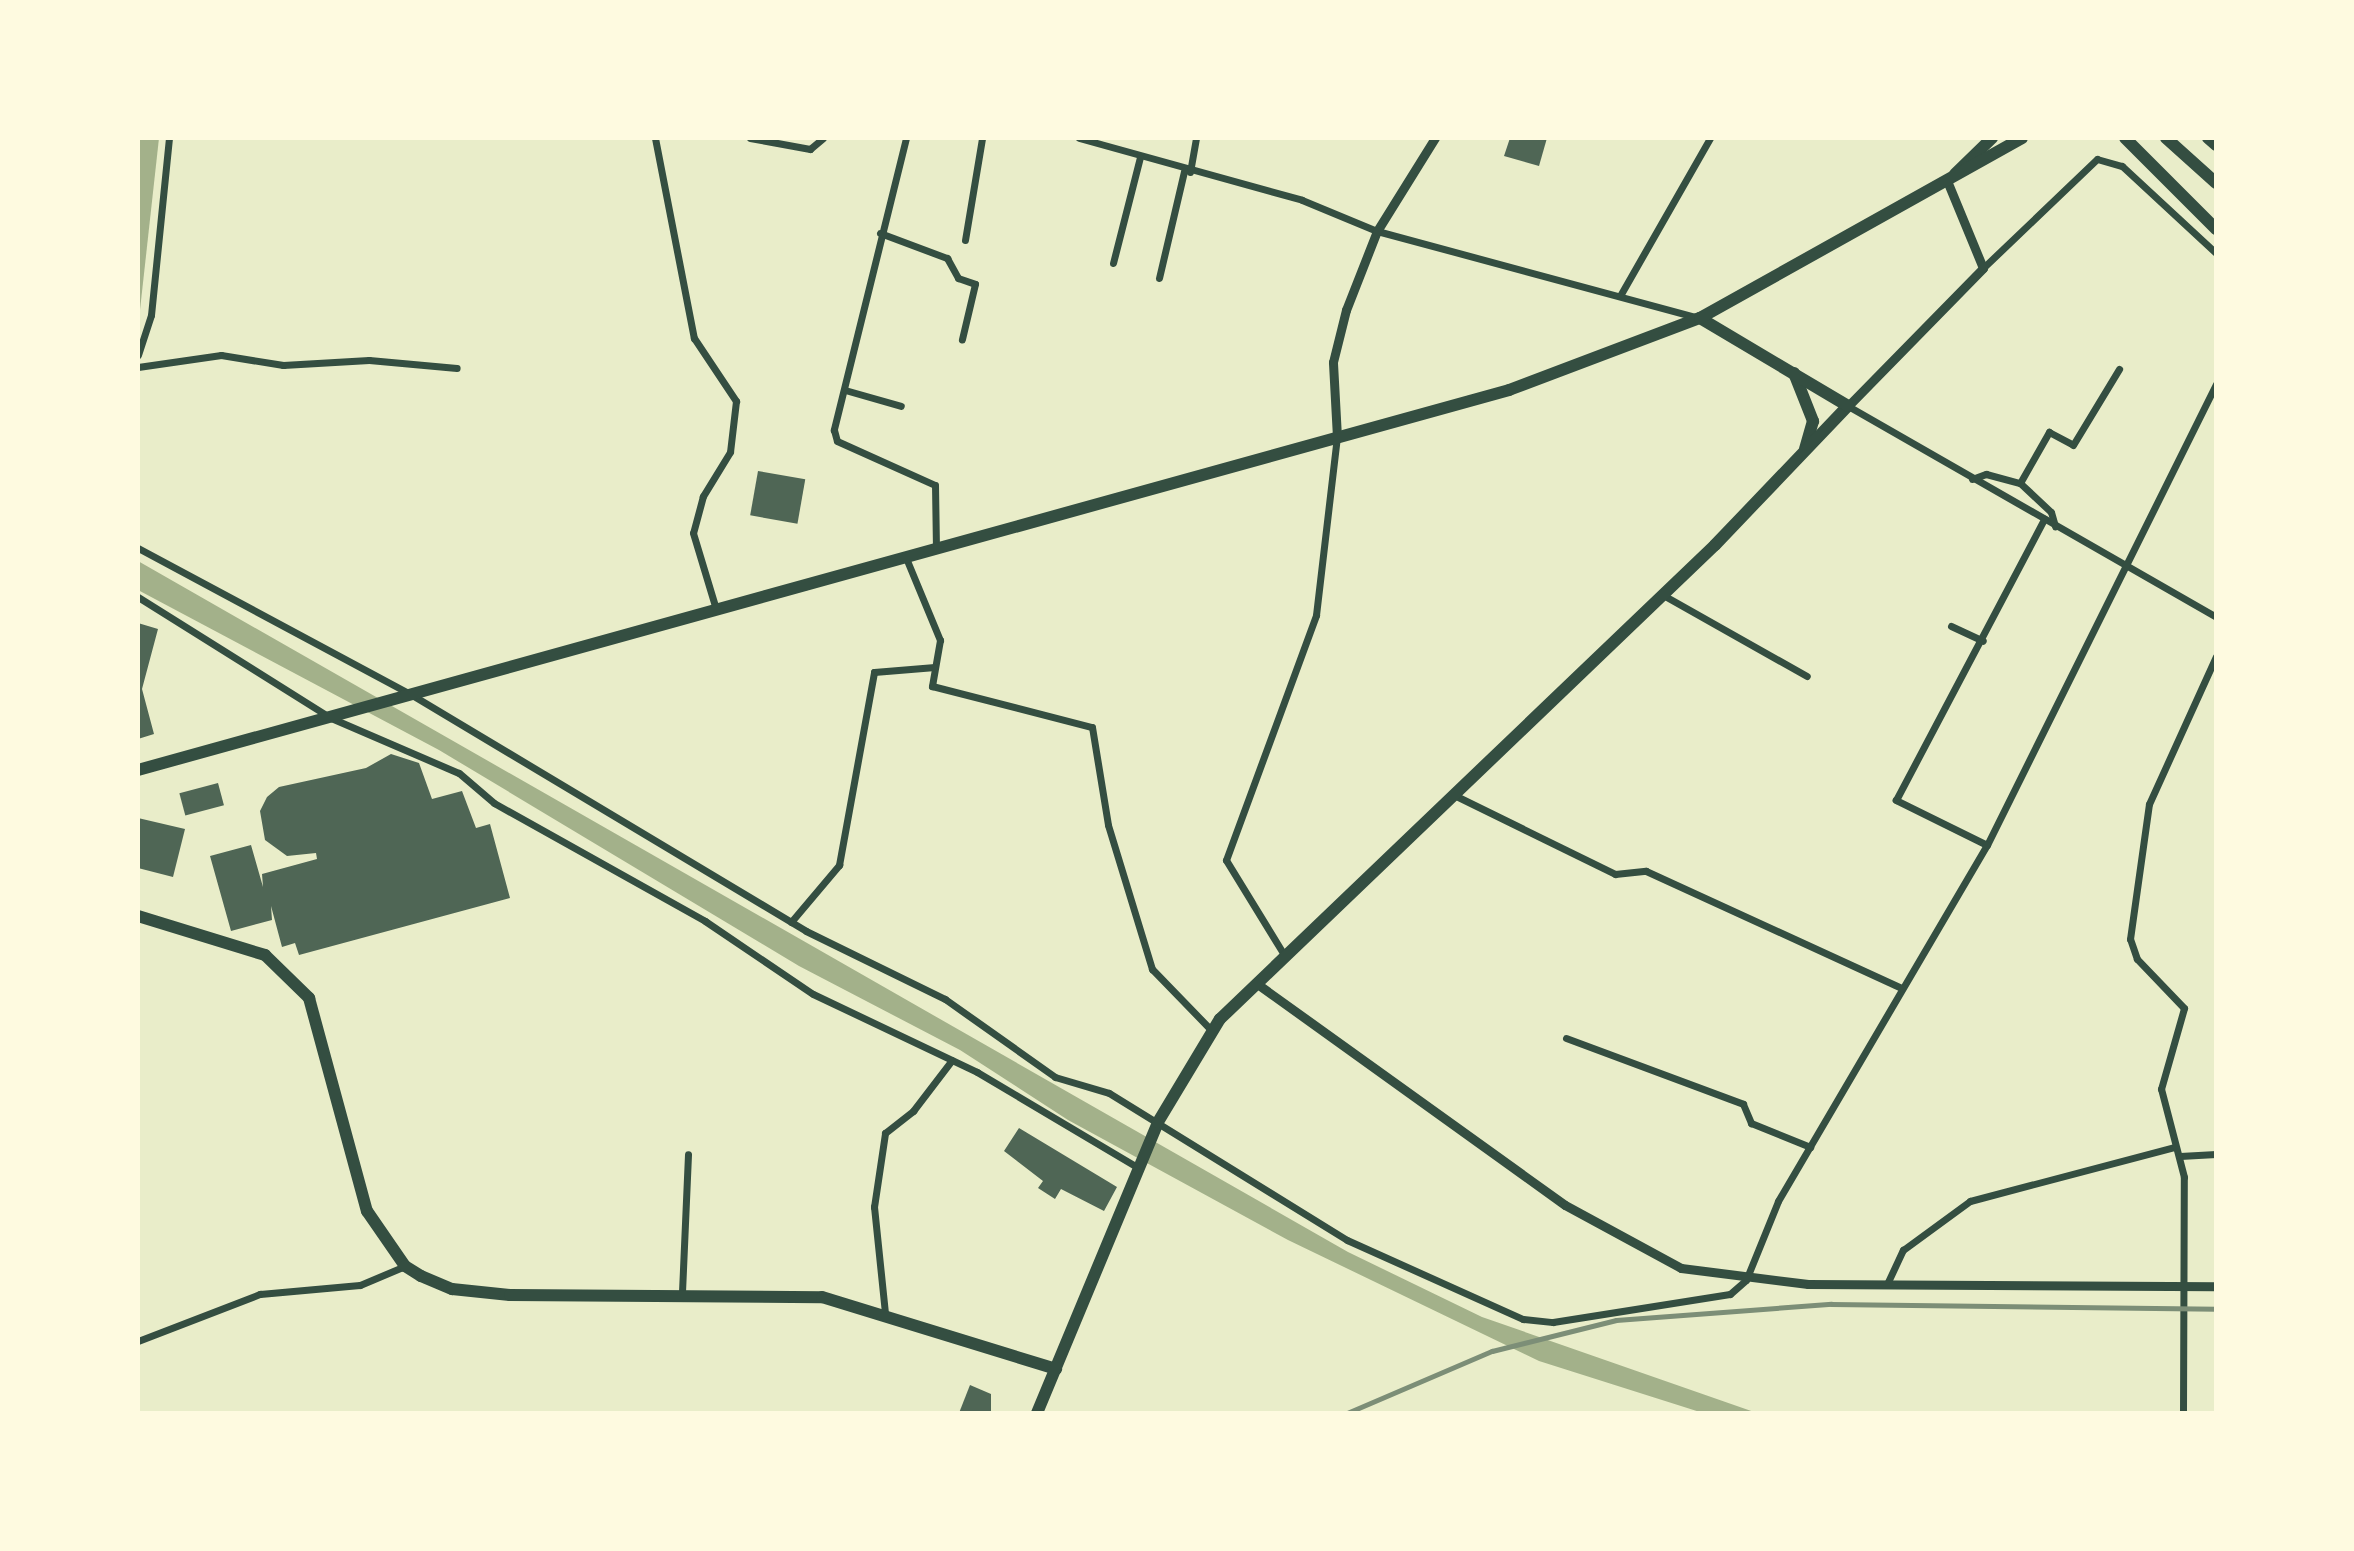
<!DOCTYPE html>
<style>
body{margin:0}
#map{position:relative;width:2354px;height:1551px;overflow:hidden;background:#e9edc9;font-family:"Noto Sans",sans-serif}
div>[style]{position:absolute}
.water>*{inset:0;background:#a3b18a}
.building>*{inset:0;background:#4f6655;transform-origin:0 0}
.minor>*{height:7px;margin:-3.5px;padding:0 3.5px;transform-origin:3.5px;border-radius:3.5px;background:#344e41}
.tertiary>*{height:9px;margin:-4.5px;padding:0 4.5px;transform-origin:4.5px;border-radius:4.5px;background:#344e41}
.primary>*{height:12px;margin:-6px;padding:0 6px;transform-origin:6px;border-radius:6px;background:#344e41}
.trunk>*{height:12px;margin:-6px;padding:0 6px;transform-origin:6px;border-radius:6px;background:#344e41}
.rail>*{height:5px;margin:-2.5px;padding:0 2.5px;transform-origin:2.5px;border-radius:2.5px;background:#7c8e77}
span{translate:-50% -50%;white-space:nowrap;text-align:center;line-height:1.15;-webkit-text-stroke:8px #fefae0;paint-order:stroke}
.frame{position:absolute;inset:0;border:140px solid #fefae0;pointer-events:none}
</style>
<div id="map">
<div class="water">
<i style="clip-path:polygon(138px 138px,159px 138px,138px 328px)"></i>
<i style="clip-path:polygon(138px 561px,1348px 1252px,1482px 1317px,1757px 1413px,1703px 1413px,1539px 1361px,1288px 1240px,1068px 1120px,960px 1050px,799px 966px,439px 750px,138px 590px)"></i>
</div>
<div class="building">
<i style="clip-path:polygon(1510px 138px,1547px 138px,1539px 166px,1504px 156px)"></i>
<i style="left:758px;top:471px;width:48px;height:45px;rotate:10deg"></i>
<i style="clip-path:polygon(138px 623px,158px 629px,142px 689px,154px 734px,138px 739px)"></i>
<i style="clip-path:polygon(391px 754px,419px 763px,432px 799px,462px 791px,476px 828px,490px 824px,510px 898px,299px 955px,295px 943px,282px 947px,271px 906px,272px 920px,231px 931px,210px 856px,251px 845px,263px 887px,262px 874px,317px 859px,316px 853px,287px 856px,265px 840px,260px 811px,267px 797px,279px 787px,366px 768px)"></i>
<i style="left:218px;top:783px;width:23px;height:40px;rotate:75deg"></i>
<i style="clip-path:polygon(138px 818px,185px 829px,173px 877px,138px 868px)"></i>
<i style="clip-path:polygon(1019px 1128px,1117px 1187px,1104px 1211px,1061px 1189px,1055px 1199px,1038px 1188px,1043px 1181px,1004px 1151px)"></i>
<i style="clip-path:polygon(970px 1385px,991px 1394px,991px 1413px,959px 1413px)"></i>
</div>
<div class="minor">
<i style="left:655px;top:138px;width:204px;rotate:79deg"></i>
<i style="left:694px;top:338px;width:76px;rotate:56.3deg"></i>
<i style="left:736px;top:401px;width:51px;rotate:96.7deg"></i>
<i style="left:730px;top:452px;width:52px;rotate:121.5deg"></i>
<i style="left:703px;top:496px;width:38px;rotate:105deg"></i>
<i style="left:693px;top:533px;width:79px;rotate:73.2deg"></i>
<i style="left:750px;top:138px;width:61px;rotate:10.4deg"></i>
<i style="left:810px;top:149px;width:17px;rotate:-40deg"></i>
<i style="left:906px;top:138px;width:301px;rotate:103.9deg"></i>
<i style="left:834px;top:430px;width:11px;rotate:75deg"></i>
<i style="left:837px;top:441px;width:107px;rotate:24.2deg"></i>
<i style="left:935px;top:485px;width:64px;rotate:89.1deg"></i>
<i style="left:1079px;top:138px;width:231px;rotate:15.5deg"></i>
<i style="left:1302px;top:200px;width:81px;rotate:22.5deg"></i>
<i style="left:1377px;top:231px;width:334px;rotate:15.1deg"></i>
<i style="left:1190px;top:172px;width:35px;rotate:-80deg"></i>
<i style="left:880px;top:233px;width:72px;rotate:20.5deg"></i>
<i style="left:947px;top:258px;width:23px;rotate:61deg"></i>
<i style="left:958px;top:278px;width:18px;rotate:19deg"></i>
<i style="left:975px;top:284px;width:57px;rotate:103.3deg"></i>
<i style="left:965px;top:240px;width:103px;rotate:-80.5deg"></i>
<i style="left:1113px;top:263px;width:109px;rotate:-75.7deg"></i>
<i style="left:1983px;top:268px;width:158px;rotate:-43.7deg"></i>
<i style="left:2097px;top:159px;width:26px;rotate:16deg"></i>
<i style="left:2122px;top:166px;width:128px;rotate:42.8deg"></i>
<i style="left:1159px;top:278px;width:110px;rotate:-76.8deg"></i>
<i style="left:1621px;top:294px;width:180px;rotate:-60.3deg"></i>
<i style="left:138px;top:355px;width:42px;rotate:-72deg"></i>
<i style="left:151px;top:315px;width:178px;rotate:-84.2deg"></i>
<i style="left:138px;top:367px;width:84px;rotate:-8.2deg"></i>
<i style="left:221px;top:355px;width:63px;rotate:9.2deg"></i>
<i style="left:283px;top:365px;width:86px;rotate:-3.3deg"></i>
<i style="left:369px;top:360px;width:88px;rotate:5.2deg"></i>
<i style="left:845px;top:390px;width:58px;rotate:15.9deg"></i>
<i style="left:1848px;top:406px;width:424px;rotate:29.8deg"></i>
<i style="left:1972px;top:479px;width:15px;rotate:-20deg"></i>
<i style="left:1986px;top:474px;width:35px;rotate:15deg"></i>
<i style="left:2020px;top:483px;width:42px;rotate:43.1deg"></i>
<i style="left:2051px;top:512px;width:15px;rotate:74deg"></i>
<i style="left:2020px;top:483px;width:59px;rotate:-60.4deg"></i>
<i style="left:2049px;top:432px;width:27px;rotate:28deg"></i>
<i style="left:2073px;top:445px;width:89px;rotate:-58.8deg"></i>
<i style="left:138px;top:548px;width:311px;rotate:28.2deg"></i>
<i style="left:412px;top:695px;width:459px;rotate:30.9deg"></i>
<i style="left:806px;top:931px;width:155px;rotate:26.1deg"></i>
<i style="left:945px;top:999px;width:135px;rotate:35.3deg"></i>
<i style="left:1055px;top:1077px;width:56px;rotate:16.5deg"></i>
<i style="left:1109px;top:1093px;width:280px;rotate:31.7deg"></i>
<i style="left:1347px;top:1240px;width:193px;rotate:24.2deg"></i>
<i style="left:1523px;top:1319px;width:30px;rotate:6deg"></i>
<i style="left:1553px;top:1322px;width:179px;rotate:-9deg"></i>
<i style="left:1730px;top:1294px;width:21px;rotate:-41deg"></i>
<i style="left:1746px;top:1280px;width:85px;rotate:-67.9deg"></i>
<i style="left:1778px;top:1201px;width:413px;rotate:-59.6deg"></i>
<i style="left:1987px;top:845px;width:515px;rotate:-63.58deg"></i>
<i style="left:906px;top:558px;width:89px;rotate:67.5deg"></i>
<i style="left:940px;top:640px;width:47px;rotate:99.9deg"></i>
<i style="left:932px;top:686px;width:165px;rotate:14.4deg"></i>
<i style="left:1092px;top:727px;width:99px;rotate:80.7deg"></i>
<i style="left:1108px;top:825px;width:151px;rotate:73deg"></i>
<i style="left:1152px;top:969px;width:86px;rotate:45.9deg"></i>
<i style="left:1663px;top:595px;width:165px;rotate:29.4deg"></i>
<i style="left:138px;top:597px;width:228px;rotate:32.1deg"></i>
<i style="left:331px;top:718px;width:139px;rotate:23.3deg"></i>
<i style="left:459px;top:773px;width:46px;rotate:40.6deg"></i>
<i style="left:494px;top:803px;width:242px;rotate:29.2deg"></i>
<i style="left:705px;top:921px;width:130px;rotate:34.1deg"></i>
<i style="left:813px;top:994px;width:182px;rotate:25.4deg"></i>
<i style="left:977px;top:1072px;width:188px;rotate:30.7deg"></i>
<i style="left:1951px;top:626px;width:35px;rotate:25deg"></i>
<i style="left:1452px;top:794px;width:182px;rotate:26.1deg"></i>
<i style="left:1615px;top:874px;width:31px;rotate:-6deg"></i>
<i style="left:1646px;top:871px;width:281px;rotate:24.6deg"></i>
<i style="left:1987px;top:845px;width:102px;rotate:-153.7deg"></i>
<i style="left:1896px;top:800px;width:318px;rotate:-62.2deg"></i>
<i style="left:791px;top:922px;width:75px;rotate:-49.9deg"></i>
<i style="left:839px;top:865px;width:196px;rotate:-79.7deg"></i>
<i style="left:874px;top:672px;width:61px;rotate:-4.7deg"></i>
<i style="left:1283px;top:953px;width:109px;rotate:-121.5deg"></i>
<i style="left:1226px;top:860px;width:261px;rotate:-69.8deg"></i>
<i style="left:1316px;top:615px;width:179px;rotate:-83.3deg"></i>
<i style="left:1566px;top:1038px;width:189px;rotate:20.4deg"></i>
<i style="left:1743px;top:1104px;width:21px;rotate:67deg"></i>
<i style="left:1751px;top:1123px;width:64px;rotate:22.1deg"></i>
<i style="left:2180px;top:1156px;width:36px;rotate:-3deg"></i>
<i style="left:1887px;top:1284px;width:38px;rotate:-65deg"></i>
<i style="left:1903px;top:1250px;width:83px;rotate:-36.2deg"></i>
<i style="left:1970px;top:1201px;width:212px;rotate:-14.8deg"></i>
<i style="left:682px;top:1292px;width:138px;rotate:-87.5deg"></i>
<i style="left:885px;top:1313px;width:107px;rotate:-95.9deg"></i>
<i style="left:874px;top:1207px;width:75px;rotate:-81.5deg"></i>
<i style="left:885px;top:1133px;width:36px;rotate:-38deg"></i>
<i style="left:913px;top:1111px;width:64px;rotate:-52.6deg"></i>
<i style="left:138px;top:1341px;width:131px;rotate:-21.1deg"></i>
<i style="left:260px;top:1294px;width:100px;rotate:-5.1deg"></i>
<i style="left:360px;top:1285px;width:49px;rotate:-22.9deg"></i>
<i style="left:2183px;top:1413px;width:236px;rotate:-89.8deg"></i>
<i style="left:2184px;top:1177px;width:91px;rotate:-104.6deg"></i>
<i style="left:2161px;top:1089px;width:84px;rotate:-74.1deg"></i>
<i style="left:2184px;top:1008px;width:68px;rotate:-133.8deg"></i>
<i style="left:2137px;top:959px;width:21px;rotate:-109deg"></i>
<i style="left:2130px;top:939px;width:136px;rotate:-82deg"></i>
<i style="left:2149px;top:804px;width:162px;rotate:-65.6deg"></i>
</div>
<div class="tertiary">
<i style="left:1848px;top:406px;width:193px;rotate:-45.6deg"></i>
<i style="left:1983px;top:268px;width:92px;rotate:-112.4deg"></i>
<i style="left:1337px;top:437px;width:75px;rotate:-93.1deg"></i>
<i style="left:1333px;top:362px;width:54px;rotate:-76deg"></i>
<i style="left:1346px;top:310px;width:85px;rotate:-68.6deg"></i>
<i style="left:1377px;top:231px;width:110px;rotate:-58.1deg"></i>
<i style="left:1256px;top:983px;width:380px;rotate:35.7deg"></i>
<i style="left:1565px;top:1205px;width:132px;rotate:28.5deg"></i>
<i style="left:1681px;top:1268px;width:128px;rotate:7.2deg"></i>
<i style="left:1808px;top:1284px;width:408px;rotate:0.3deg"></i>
</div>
<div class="primary">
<i style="left:1794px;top:373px;width:52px;rotate:68.4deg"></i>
<i style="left:1813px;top:421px;width:29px;rotate:106deg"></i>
<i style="left:138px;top:916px;width:133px;rotate:17.1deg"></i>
<i style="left:265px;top:955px;width:62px;rotate:44.3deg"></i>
<i style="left:309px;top:998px;width:221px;rotate:74.8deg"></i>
<i style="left:367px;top:1211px;width:67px;rotate:55.4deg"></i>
<i style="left:405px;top:1266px;width:19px;rotate:32deg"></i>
<i style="left:421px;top:1276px;width:34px;rotate:23deg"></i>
<i style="left:452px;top:1289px;width:58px;rotate:5.9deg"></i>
<i style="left:510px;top:1295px;width:312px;rotate:0.4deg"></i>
<i style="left:822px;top:1297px;width:245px;rotate:17.1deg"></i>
<i style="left:1037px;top:1413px;width:315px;rotate:-67.4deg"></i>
<i style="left:1158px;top:1122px;width:120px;rotate:-59deg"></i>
<i style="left:1220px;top:1019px;width:685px;rotate:-43.76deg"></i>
<i style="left:1715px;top:545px;width:192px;rotate:-46.3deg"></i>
<i style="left:1848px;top:406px;width:172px;rotate:-149.3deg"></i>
</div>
<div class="trunk">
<i style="left:2125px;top:138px;width:129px;rotate:45deg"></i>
<i style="left:2166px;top:138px;width:67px;rotate:42deg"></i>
<i style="left:2208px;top:138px;width:11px;rotate:41deg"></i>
<i style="left:1955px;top:174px;width:52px;rotate:-44.2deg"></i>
<i style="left:138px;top:770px;width:1423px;rotate:-15.49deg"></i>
<i style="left:1509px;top:390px;width:204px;rotate:-20.7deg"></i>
<i style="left:1700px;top:318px;width:369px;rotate:-29.2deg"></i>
</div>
<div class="rail">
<i style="left:1347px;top:1413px;width:158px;rotate:-23.2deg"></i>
<i style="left:1492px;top:1351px;width:128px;rotate:-14deg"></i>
<i style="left:1616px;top:1320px;width:216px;rotate:-4.3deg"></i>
<i style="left:1831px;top:1304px;width:385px;rotate:0.7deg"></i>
</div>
<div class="frame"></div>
</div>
